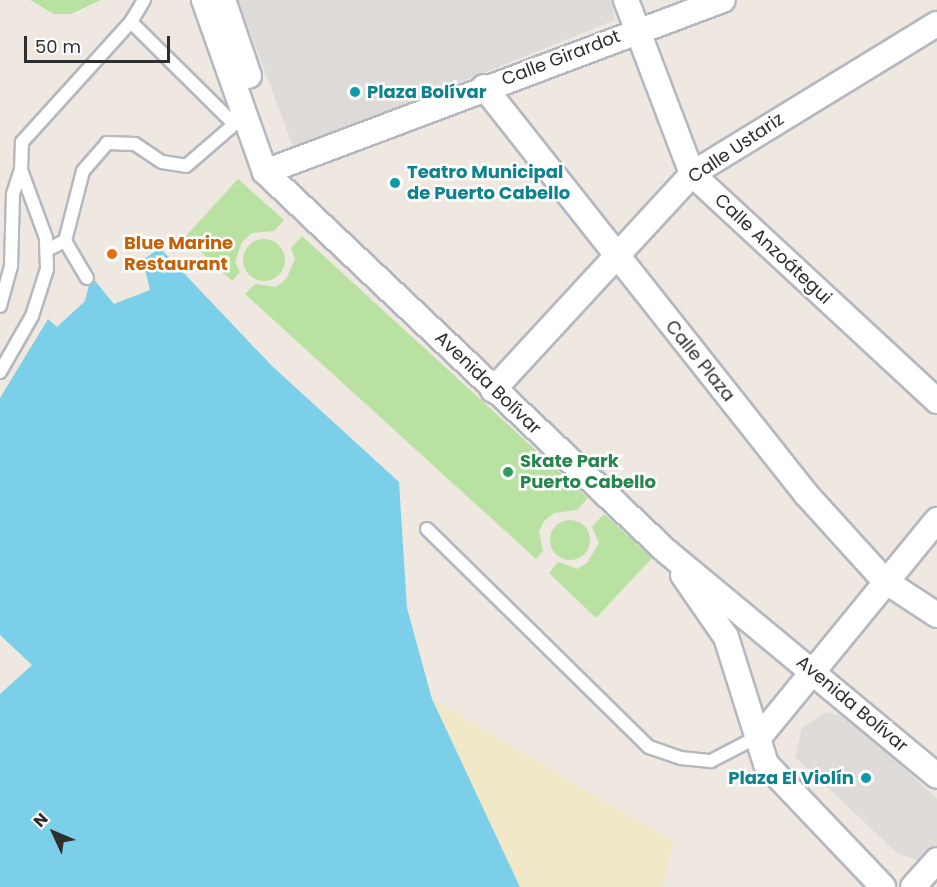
<!DOCTYPE html>
<meta charset="utf-8">
<style>
body{margin:0}
#map{position:relative;width:937px;height:887px;overflow:hidden;background:#eee8e1;font-family:Poppins,sans-serif}
div>[style]{position:absolute}
.green>*{inset:0;background:#b9e1a2}
.round{border-radius:50%}
.sand>*{inset:0;background:#f0e8c7}
.plaza>*{inset:0;background:#dedbd8}
.water>*{inset:0;background:#7ccfe9}
.roads{filter:drop-shadow(2px 0 #b5b8c0) drop-shadow(-2px 0 #b5b8c0) drop-shadow(0 2px #b5b8c0) drop-shadow(0 -2px #b5b8c0)}
.lane>*{height:12px;margin:-6px;padding:0 6px;transform-origin:6px;border-radius:6px;background:#fff}
.street>*{height:24px;margin:-12px;padding:0 12px;transform-origin:12px;border-radius:12px;background:#fff}
.dots>*{width:16px;height:16px;translate:-50% -50%;box-sizing:border-box;border:3px solid #fff;border-radius:50%}
span{translate:-50% -50%;white-space:nowrap;text-align:center;line-height:1.15;-webkit-text-stroke:5px #fff;paint-order:stroke}
.street-label{font-size:18px;color:#2e2e2e}
.culture-label{font-size:18px;color:#0d838f;font-weight:700}
.left{translate:0 -50%;text-align:left}
.right{translate:-100% -50%;text-align:right}
.food-label{font-size:18px;color:#c56008;font-weight:700}
.leisure-label{font-size:18px;color:#27864d;font-weight:700}
.north{position:absolute;left:24px;top:803px;width:60px;height:60px;-webkit-text-stroke:4px #fff;paint-order:stroke;rotate:314deg;font-size:16px;font-weight:700;line-height:24px;text-align:center;color:#2e2e2e}
.north::after{content:'';display:block;margin:auto;width:21px;height:27px;background:#2e2e2e;clip-path:polygon(50% 0,100% 100%,50% 72%,0 100%)}
.scale{position:absolute;left:24px;top:36px;width:146px;height:27px;box-sizing:border-box;border:3px solid #2e2e2e;border-top:0;padding-left:8px;font-size:18px;line-height:21px;white-space:nowrap;color:#2e2e2e;-webkit-text-stroke:4px #fff;paint-order:stroke}
</style>
<div id="map">
<div class="green">
<i style="clip-path:polygon(30px 0,101px 0,71px 14px,54px 14px)"></i>
<i style="clip-path:polygon(238px 179px,284px 220px,274px 231px,252px 233px,242px 242px,235px 262px,240px 272px,232px 281px,185px 237px)"></i>
<i style="clip-path:polygon(302px 236px,588px 498px,577px 510px,554px 513px,544px 521px,539px 531px,543px 551px,536px 559px,245px 294px,255px 284px,276px 287px,286px 279px,295px 259px,291px 248px)"></i>
<i class="round" style="left:243px;top:239px;width:42px;height:42px"></i>
<i style="clip-path:polygon(604px 514px,652px 558px,596px 618px,549px 573px,558px 562px,577px 569px,587px 563px,599px 543px,592px 527px)"></i>
<i class="round" style="left:550px;top:520px;width:40px;height:40px"></i>
</div>
<div class="sand">
<i style="clip-path:polygon(432px 699px,673px 842px,663px 887px,520px 887px)"></i>
</div>
<div class="plaza">
<i style="clip-path:polygon(238px 0,611px 0,615px 20px,294px 149px)"></i>
<i style="clip-path:polygon(826px 712px,851px 718px,937px 799px,937px 852px,930px 858px,917px 860px,897px 853px,795px 757px,802px 728px)"></i>
</div>
<div class="water">
<i style="clip-path:polygon(160px 248px,272px 366px,399px 482px,407px 608px,432px 699px,520px 887px,0 887px,0 694px,32px 665px,0 635px,0 398px,48px 319px,57px 327px,85px 301px,91px 276px,114px 304px,150px 290px,143px 260px)"></i>
</div>
<div class="roads">
<div class="lane">
<i style="left:144px;top:0;width:26px;rotate:121deg"></i>
<i style="left:131px;top:22px;width:142px;rotate:44.7deg"></i>
<i style="left:65px;top:241px;width:43px;rotate:59.3deg"></i>
<i style="left:47px;top:250px;width:20px;rotate:-27deg"></i>
<i style="left:65px;top:241px;width:72px;rotate:-75.6deg"></i>
<i style="left:83px;top:171px;width:37px;rotate:-49deg"></i>
<i style="left:107px;top:143px;width:28px;rotate:2deg"></i>
<i style="left:135px;top:144px;width:32px;rotate:34deg"></i>
<i style="left:162px;top:162px;width:24px;rotate:9deg"></i>
<i style="left:186px;top:166px;width:78px;rotate:-40.8deg"></i>
<i style="left:0;top:306px;width:41px;rotate:-74.6deg"></i>
<i style="left:11px;top:266px;width:72px;rotate:-88.4deg"></i>
<i style="left:13px;top:194px;width:25px;rotate:-72deg"></i>
<i style="left:0;top:372px;width:64px;rotate:-60.3deg"></i>
<i style="left:32px;top:316px;width:49px;rotate:-72.3deg"></i>
<i style="left:47px;top:269px;width:31px;rotate:-92deg"></i>
<i style="left:46px;top:238px;width:72px;rotate:-110.2deg"></i>
<i style="left:21px;top:170px;width:28px;rotate:-88deg"></i>
<i style="left:22px;top:142px;width:162px;rotate:-47.8deg"></i>
<i style="left:427px;top:529px;width:311px;rotate:44.5deg"></i>
<i style="left:649px;top:747px;width:34px;rotate:19deg"></i>
<i style="left:681px;top:758px;width:30px;rotate:6deg"></i>
<i style="left:711px;top:761px;width:56px;rotate:-27.5deg"></i>
</div>
<div class="street">
<i style="left:204px;top:0;width:182px;rotate:70.5deg"></i>
<i style="left:265px;top:172px;width:552px;rotate:43.38deg"></i>
<i style="left:666px;top:551px;width:352px;rotate:39.7deg"></i>
<i style="left:223px;top:0;width:80px;rotate:71.1deg"></i>
<i style="left:626px;top:0;width:186px;rotate:69.2deg"></i>
<i style="left:692px;top:174px;width:334px;rotate:42.8deg"></i>
<i style="left:484px;top:87px;width:519px;rotate:51.65deg"></i>
<i style="left:806px;top:494px;width:118px;rotate:47.8deg"></i>
<i style="left:885px;top:581px;width:62px;rotate:33.2deg"></i>
<i style="left:265px;top:172px;width:489px;rotate:-20.6deg"></i>
<i style="left:493px;top:390px;width:294px;rotate:-47.3deg"></i>
<i style="left:692px;top:174px;width:287px;rotate:-31.5deg"></i>
<i style="left:683px;top:575px;width:75px;rotate:55.3deg"></i>
<i style="left:726px;top:637px;width:133px;rotate:72.5deg"></i>
<i style="left:766px;top:764px;width:170px;rotate:46.4deg"></i>
<i style="left:761px;top:735px;width:278px;rotate:-50.7deg"></i>
<i style="left:913px;top:887px;width:36px;rotate:-48deg"></i>
</div>
</div>
<div class="dots">
<i style="left:355px;top:92px;background:#0f9aa8"></i>
<i style="left:395px;top:183px;background:#0f9aa8"></i>
<i style="left:112px;top:254px;background:#e8710a"></i>
<i style="left:508px;top:472px;background:#2e9e5b"></i>
<i style="left:866px;top:778px;background:#0f9aa8"></i>
</div>
<div class="street-label">
<span style="left:561px;top:58px;rotate:-21deg">Calle Girardot</span>
<span style="left:736px;top:148px;rotate:-34deg">Calle Ustariz</span>
<span style="left:773px;top:249px;rotate:43deg">Calle Anzoátegui</span>
<span style="left:700px;top:361px;rotate:51deg">Calle Plaza</span>
<span style="left:488px;top:383px;rotate:44deg">Avenida Bolívar</span>
<span style="left:852px;top:704px;rotate:40deg">Avenida Bolívar</span>
</div>
<div class="culture-label">
<span class="left" style="left:367px;top:92px">Plaza Bolívar</span>
<span class="left" style="left:407px;top:183px">Teatro Municipal<br>de Puerto Cabello</span>
<span class="right" style="left:854px;top:778px">Plaza El Violín</span>
</div>
<div class="food-label">
<span class="left" style="left:124px;top:254px">Blue Marine<br>Restaurant</span>
</div>
<div class="leisure-label">
<span class="left" style="left:520px;top:472px">Skate Park<br>Puerto Cabello</span>
</div>
<div class="north">N</div>
<div class="scale">50 m</div>
</div>
